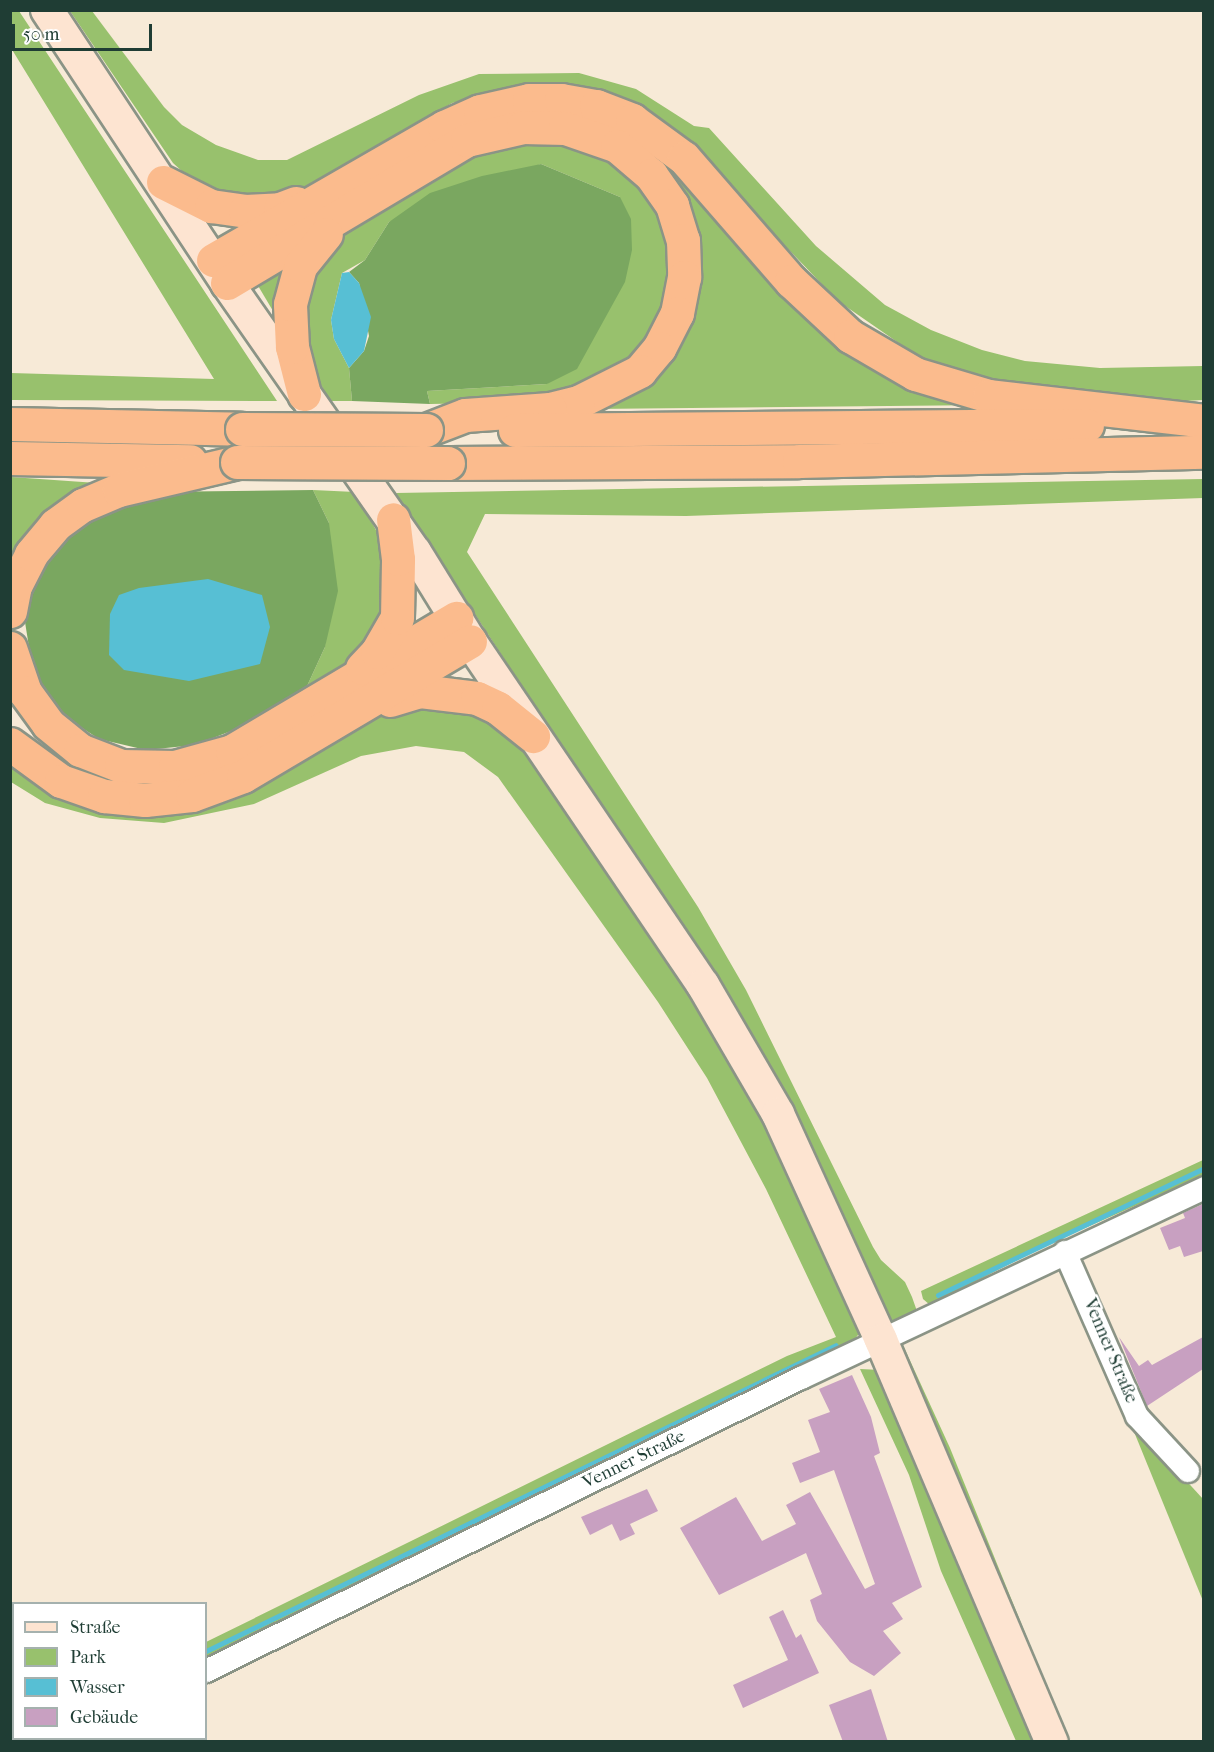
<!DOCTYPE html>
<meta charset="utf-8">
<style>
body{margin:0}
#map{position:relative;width:1214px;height:1752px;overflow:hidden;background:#f7ead7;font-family:"IM FELL French Canon",serif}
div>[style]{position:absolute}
.green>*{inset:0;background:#98c16d}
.forest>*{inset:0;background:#7aa760}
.water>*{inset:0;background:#57bfd4}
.stream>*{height:5px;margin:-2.5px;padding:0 2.5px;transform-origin:2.5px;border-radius:2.5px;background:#57bfd4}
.building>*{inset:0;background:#c8a0c1}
.roads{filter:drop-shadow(2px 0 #8b9486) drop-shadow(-2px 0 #8b9486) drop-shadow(0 2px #8b9486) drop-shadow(0 -2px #8b9486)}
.street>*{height:22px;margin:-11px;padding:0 11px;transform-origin:11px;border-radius:11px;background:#fff}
.secondary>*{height:32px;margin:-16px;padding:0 16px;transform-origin:16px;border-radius:16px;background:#fde4d1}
.highway>*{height:33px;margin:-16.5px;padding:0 16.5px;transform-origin:16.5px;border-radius:16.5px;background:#fbbb8d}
.bridges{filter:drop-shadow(2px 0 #8b9486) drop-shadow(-2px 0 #8b9486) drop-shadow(0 2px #8b9486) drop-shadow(0 -2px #8b9486)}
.highway-bridge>*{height:33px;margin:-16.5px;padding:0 16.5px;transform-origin:16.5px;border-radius:16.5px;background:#fbbb8d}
span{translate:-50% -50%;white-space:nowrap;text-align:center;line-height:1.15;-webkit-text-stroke:4.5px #fff;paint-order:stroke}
.street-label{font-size:18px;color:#1f3d34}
.frame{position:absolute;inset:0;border:12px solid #1f3d34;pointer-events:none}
.legend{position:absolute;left:12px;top:1602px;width:195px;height:138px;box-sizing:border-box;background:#fff;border:2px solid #a5b1ae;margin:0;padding:8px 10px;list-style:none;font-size:18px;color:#1f3d34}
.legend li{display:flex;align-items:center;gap:12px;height:30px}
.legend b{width:30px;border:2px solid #a5b1ae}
.scale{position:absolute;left:12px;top:24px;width:140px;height:27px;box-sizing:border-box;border:3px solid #1f3d34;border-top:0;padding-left:8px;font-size:18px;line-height:21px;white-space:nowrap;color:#1f3d34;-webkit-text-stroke:4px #fff;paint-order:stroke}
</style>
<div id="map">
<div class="green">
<i style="clip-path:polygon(11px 10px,19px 11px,277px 401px,11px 400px,11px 373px,214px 379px,11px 48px)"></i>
<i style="clip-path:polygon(70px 11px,92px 11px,164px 107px,182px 125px,216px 145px,258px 160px,287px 160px,419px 95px,479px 74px,579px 73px,636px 89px,694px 126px,709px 128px,816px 246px,885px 305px,931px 330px,982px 350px,1025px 361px,1100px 368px,1203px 366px,1203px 400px,1132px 404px,1007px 390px,919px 357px,838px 301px,701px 158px,531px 85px,452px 103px,332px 177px,281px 198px,208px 195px,173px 163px)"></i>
<i style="clip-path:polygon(635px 130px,778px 273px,990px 405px,592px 409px,626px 390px,692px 271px,636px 152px)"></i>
<i style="clip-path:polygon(543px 141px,588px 148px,619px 164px,646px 193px,662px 222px,669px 249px,669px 279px,662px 310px,646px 340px,627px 361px,542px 402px,430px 404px,427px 391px,547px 384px,620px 197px,541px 164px,389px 222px,365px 260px,342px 273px,331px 320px,334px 339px,349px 368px,352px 401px,330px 401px,305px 356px,306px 267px,328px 240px,428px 177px,474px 155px,513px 144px)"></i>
<i style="clip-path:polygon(285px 257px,280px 306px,273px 311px,254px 279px)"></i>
<i style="clip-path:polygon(11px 477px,97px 483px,11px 575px)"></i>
<i style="clip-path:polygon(1203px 479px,1203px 498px,686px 516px,485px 514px,467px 552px,698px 907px,746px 990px,873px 1247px,881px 1260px,905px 1282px,912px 1297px,918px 1314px,898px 1323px,892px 1321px,583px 780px,396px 493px)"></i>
<i style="clip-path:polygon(313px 490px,355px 492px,382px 541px,392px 577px,373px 646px,302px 697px,325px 647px,329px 523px)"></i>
<i style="clip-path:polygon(463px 701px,521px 742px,746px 1078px,858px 1312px,858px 1335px,846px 1350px,206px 1661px,206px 1642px,787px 1356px,836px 1337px,766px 1189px,707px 1078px,658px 1002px,498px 777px,464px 752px,416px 746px,361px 756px,254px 804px,164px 823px,100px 818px,45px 803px,11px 782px,11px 761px,95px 806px,388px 708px)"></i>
<i style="clip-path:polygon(1203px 1160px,1203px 1176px,1044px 1246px,930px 1305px,923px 1299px,921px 1291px)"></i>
<i style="clip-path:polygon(902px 1343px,950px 1448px,1069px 1741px,1063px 1741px,904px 1361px)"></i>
<i style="clip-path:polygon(860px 1369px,881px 1370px,1042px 1741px,1016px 1741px,941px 1571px,909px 1475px)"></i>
<i style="clip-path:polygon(1128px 1417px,1203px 1499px,1203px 1601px)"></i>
</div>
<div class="forest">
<i style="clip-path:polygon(541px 164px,620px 197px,631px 219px,632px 250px,625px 282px,577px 369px,547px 384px,427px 391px,430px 404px,352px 401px,349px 368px,364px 351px,369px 336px,359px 283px,349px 272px,365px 260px,389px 222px,430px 193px,482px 176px)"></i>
<i style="clip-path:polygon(313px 490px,329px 523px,338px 591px,325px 647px,302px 697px,249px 724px,195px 745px,146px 750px,99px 739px,70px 720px,49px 698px,32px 666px,25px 622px,32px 588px,56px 542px,86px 518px,149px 492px)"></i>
</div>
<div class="water">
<i style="clip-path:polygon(349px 272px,359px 283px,371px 317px,364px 351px,349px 368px,334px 339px,331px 320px,342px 273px)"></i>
<i style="clip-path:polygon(208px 579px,262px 595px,270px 627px,260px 664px,189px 681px,124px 670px,109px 655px,110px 614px,119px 595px,139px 588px)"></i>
</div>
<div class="stream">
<i style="left:938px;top:1295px;width:295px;rotate:-25.5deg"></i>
<i style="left:206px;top:1651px;width:700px;rotate:-25.91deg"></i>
<i style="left:25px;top:1742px;width:7px;rotate:-34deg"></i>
</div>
<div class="building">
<i style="clip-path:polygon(1203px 1204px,1203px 1251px,1184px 1257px,1180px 1246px,1169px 1250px,1160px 1228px,1185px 1218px,1183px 1213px)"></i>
<i style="clip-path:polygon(1119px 1337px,1139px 1366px,1148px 1360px,1152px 1365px,1203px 1337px,1203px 1369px,1147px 1406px)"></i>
<i style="clip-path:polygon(852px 1375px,871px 1417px,880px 1453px,874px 1456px,922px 1587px,892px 1603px,903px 1619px,883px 1631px,901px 1653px,874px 1676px,850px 1662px,817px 1621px,810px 1600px,822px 1594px,806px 1553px,719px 1595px,680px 1528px,736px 1497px,762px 1541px,796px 1524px,786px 1505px,810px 1492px,865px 1589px,875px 1584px,834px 1470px,800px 1483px,792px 1463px,820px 1452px,808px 1420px,830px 1412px,819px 1389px)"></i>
<i style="clip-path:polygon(647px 1489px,658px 1511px,630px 1524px,635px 1534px,620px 1541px,612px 1524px,590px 1535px,581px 1517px)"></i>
<i style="clip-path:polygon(783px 1610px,796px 1638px,801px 1634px,819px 1673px,743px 1708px,733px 1685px,788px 1660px,769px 1617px)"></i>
<i style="clip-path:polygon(871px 1689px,888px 1742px,843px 1742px,829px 1705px)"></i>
</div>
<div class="roads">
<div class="street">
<i style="left:1065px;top:1252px;width:179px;rotate:66.3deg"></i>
<i style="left:1137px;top:1416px;width:75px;rotate:47.2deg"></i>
<i style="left:206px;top:1671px;width:663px;rotate:-26.22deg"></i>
<i style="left:801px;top:1378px;width:446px;rotate:-25.2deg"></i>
<i style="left:58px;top:1742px;width:7px;rotate:-34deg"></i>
</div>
<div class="secondary">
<i style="left:47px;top:10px;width:327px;rotate:56.6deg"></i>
<i style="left:227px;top:283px;width:328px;rotate:55.1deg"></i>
<i style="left:415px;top:552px;width:105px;rotate:58.3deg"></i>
<i style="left:470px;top:641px;width:415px;rotate:55.9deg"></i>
<i style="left:703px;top:985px;width:149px;rotate:59.8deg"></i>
<i style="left:778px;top:1114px;width:248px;rotate:65.5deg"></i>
<i style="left:881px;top:1340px;width:437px;rotate:67deg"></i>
</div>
<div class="highway">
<i style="left:163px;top:182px;width:54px;rotate:26.6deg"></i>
<i style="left:211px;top:206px;width:34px;rotate:8deg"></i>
<i style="left:245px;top:211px;width:35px;rotate:-3deg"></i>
<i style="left:280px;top:209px;width:17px;rotate:-21deg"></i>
<i style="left:213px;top:260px;width:267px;rotate:-29.9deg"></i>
<i style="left:444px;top:127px;width:39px;rotate:-24deg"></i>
<i style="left:480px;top:111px;width:50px;rotate:-12.7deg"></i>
<i style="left:529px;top:100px;width:32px"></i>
<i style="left:561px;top:100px;width:36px;rotate:10deg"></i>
<i style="left:596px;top:106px;width:39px;rotate:21deg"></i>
<i style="left:632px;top:120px;width:64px;rotate:36.2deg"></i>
<i style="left:684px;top:158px;width:163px;rotate:49deg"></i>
<i style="left:791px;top:281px;width:81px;rotate:43deg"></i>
<i style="left:850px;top:336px;width:75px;rotate:30.3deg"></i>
<i style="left:915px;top:374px;width:77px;rotate:16.6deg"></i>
<i style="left:989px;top:396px;width:216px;rotate:6.6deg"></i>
<i style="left:227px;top:283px;width:279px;rotate:-30.8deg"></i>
<i style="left:467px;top:140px;width:57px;rotate:-13.1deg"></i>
<i style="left:523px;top:127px;width:42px;rotate:1.4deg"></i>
<i style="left:565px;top:128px;width:55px;rotate:19.1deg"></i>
<i style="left:617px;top:146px;width:45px;rotate:40.5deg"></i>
<i style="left:651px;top:175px;width:37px;rotate:55deg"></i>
<i style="left:672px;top:205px;width:37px;rotate:73deg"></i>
<i style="left:683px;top:240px;width:37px;rotate:88deg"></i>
<i style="left:684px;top:277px;width:37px;rotate:101deg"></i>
<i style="left:677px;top:313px;width:39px;rotate:117deg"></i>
<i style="left:659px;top:348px;width:30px;rotate:130deg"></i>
<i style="left:640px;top:371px;width:69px;rotate:153.4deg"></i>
<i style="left:578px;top:402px;width:29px;rotate:166deg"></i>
<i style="left:550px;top:409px;width:85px;rotate:176deg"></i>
<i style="left:465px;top:415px;width:42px;rotate:159deg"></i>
<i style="left:304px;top:394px;width:49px;rotate:-104.3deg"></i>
<i style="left:292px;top:347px;width:43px;rotate:-92.7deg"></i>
<i style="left:290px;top:304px;width:39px;rotate:-75deg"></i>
<i style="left:300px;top:266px;width:41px;rotate:-50.9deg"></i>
<i style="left:10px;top:424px;width:232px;rotate:1.2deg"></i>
<i style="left:515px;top:430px;width:572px;rotate:-0.5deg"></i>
<i style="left:10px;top:458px;width:180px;rotate:1deg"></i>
<i style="left:448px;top:463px;width:351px;rotate:-0.3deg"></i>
<i style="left:799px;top:461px;width:405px;rotate:-1.3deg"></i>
<i style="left:10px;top:611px;width:25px;rotate:-79deg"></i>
<i style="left:15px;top:586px;width:36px;rotate:-63deg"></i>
<i style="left:31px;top:554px;width:38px;rotate:-50deg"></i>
<i style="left:55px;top:525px;width:34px;rotate:-36deg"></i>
<i style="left:83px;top:505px;width:39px;rotate:-23deg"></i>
<i style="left:119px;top:490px;width:121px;rotate:-13.3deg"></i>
<i style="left:10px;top:648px;width:46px;rotate:71.2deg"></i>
<i style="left:25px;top:692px;width:39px;rotate:54deg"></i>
<i style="left:48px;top:724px;width:41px;rotate:39.1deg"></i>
<i style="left:80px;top:750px;width:44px;rotate:21.3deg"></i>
<i style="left:121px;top:766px;width:54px;rotate:1.1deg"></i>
<i style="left:175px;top:767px;width:59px;rotate:-15.7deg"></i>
<i style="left:232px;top:751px;width:261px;rotate:-30.7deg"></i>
<i style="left:362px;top:668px;width:22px;rotate:-47deg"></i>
<i style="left:377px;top:652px;width:39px;rotate:-60deg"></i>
<i style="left:397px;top:618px;width:59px;rotate:-89deg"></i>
<i style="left:398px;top:559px;width:40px;rotate:-97.1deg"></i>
<i style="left:390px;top:700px;width:31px;rotate:-17deg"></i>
<i style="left:420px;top:691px;width:57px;rotate:7deg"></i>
<i style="left:477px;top:698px;width:23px;rotate:25deg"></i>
<i style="left:498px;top:708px;width:45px;rotate:38.7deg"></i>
<i style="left:10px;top:744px;width:63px;rotate:36deg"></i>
<i style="left:61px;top:781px;width:46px;rotate:19.2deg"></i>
<i style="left:104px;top:796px;width:41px;rotate:5.6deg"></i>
<i style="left:145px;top:800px;width:47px;rotate:-6.1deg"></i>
<i style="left:192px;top:795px;width:54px;rotate:-20.4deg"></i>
<i style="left:243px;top:776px;width:264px;rotate:-30.7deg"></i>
</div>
</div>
<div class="bridges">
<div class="highway-bridge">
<i style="left:242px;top:429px;width:184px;rotate:0.3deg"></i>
<i style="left:237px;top:462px;width:211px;rotate:0.3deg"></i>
</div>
</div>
<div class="street-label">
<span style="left:1110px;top:1351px;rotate:67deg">Venner Straße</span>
<span style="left:634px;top:1460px;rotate:-26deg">Venner Straße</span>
</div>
<div class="frame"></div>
<ul class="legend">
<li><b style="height:8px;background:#fde4d1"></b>Straße</li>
<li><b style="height:16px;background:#98c16d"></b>Park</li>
<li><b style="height:16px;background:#57bfd4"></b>Wasser</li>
<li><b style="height:16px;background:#c8a0c1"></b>Gebäude</li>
</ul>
<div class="scale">50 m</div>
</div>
